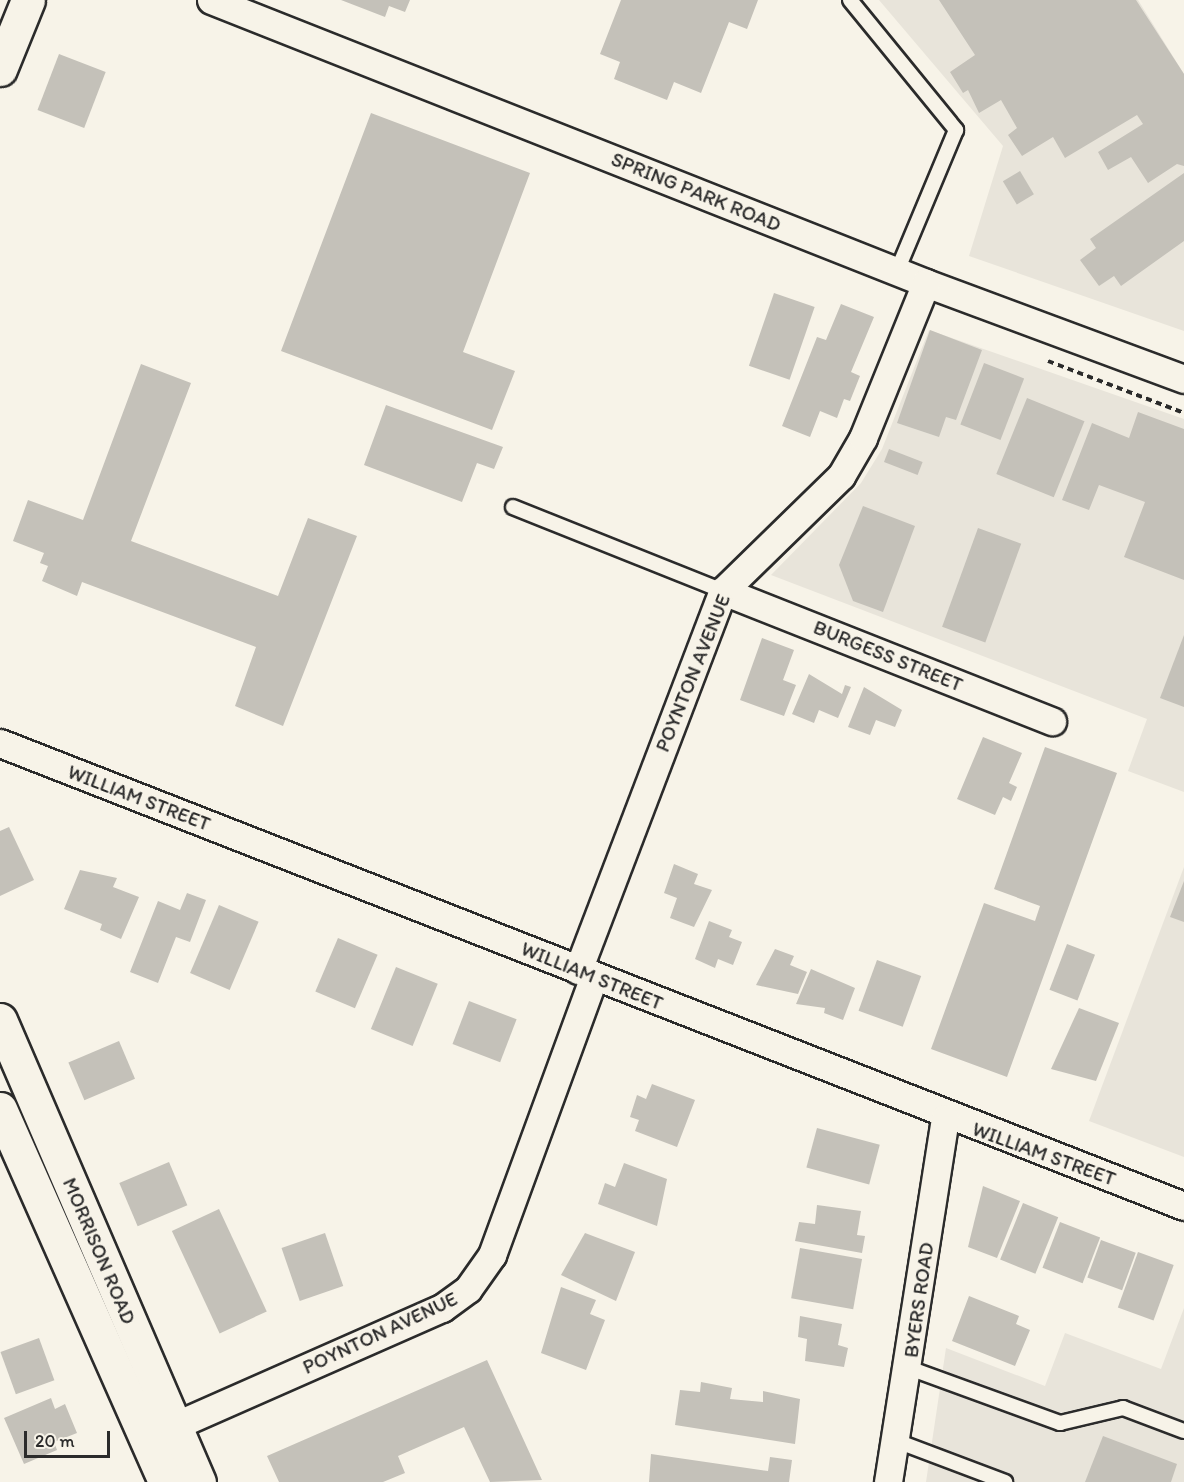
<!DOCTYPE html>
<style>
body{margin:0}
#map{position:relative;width:1184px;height:1482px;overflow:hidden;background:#f7f3e8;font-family:Itim,sans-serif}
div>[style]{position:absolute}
.built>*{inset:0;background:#e8e4da}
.building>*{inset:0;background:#c4c1b9;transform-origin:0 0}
.path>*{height:4px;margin-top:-2px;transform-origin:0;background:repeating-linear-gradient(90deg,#2b2b2b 0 6px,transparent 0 10.5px)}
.roads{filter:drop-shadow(2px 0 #2b2b2b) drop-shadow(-2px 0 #2b2b2b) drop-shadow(0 2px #2b2b2b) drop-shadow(0 -2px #2b2b2b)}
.service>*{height:14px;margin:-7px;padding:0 7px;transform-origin:7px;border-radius:7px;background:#f7f3e8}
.minor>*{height:27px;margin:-13.5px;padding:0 13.5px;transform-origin:13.5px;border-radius:13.5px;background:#f7f3e8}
.primary>*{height:33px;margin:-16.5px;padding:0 16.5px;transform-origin:16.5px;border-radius:16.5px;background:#f7f3e8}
span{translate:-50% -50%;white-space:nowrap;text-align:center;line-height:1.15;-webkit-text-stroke:4.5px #f7f3e8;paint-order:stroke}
.street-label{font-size:20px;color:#2b2b2b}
.scale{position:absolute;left:24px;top:1431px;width:86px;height:27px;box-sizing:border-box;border:3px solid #2b2b2b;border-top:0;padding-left:8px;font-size:18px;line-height:21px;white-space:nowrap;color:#2b2b2b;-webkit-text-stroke:4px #f7f3e8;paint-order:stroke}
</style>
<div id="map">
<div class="built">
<i style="clip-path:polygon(879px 0,1138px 0,1184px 74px,1184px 331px,969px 256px,1003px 146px)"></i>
<i style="clip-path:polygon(929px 330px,1184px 419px,1184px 792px,1128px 771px,1147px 719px,771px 575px,861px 483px,882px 449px)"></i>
<i style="clip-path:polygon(1184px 867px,1184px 1157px,1089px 1121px)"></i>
<i style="clip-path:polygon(1184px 1308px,1184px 1482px,926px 1482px,946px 1348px,1045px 1386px,1065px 1333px,1161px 1369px)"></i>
</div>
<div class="building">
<i style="clip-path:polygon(341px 0,410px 0,405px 12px,389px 6px,385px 17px)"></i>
<i style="clip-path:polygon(621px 0,758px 0,747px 29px,729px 22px,701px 93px,674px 82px,667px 100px,614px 79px,620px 62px,600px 54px)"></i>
<i style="clip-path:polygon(939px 0,1136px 0,1184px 74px,1184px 166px,1177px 164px,1148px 183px,1131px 157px,1108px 170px,1098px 152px,1143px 124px,1137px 115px,1065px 158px,1053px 137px,1022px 156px,1008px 135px,1017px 128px,1001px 100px,979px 113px,968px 90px,963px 93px,950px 72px,975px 55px)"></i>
<i style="left:59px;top:54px;width:50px;height:60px;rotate:21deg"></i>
<i style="clip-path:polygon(371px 113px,530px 173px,463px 352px,515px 371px,492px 430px,281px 351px)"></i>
<i style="left:1020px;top:171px;width:27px;height:20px;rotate:59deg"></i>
<i style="clip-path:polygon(1184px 173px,1184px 241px,1121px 286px,1114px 276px,1099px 286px,1080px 260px,1096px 248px,1090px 239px)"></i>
<i style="left:774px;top:293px;width:43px;height:77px;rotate:19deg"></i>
<i style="clip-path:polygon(841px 304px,874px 317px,851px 372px,860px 376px,850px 401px,844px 399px,837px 418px,820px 411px,810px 437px,782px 426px,817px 337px,826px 340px)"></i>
<i style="clip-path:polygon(930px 330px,982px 350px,956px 420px,946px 417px,939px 437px,897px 423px)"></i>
<i style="left:984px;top:363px;width:43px;height:66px;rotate:21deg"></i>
<i style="clip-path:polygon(141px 364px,191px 383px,131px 541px,278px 596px,308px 518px,357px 536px,283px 726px,235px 706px,256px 647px,82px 582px,77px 596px,42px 581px,48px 566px,40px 563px,44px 553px,13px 541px,28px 500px,83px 520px)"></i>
<i style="left:1027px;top:398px;width:62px;height:82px;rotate:22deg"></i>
<i style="clip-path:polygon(386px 405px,503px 447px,494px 469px,477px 463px,462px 502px,364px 465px)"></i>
<i style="clip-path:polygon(1138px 412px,1184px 429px,1184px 580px,1124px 557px,1145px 502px,1099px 485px,1089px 510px,1062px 500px,1092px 423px,1129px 438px)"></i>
<i style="left:889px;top:449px;width:36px;height:14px;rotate:21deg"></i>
<i style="clip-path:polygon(863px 506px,915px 526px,883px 612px,853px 601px,839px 565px)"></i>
<i style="left:978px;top:528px;width:46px;height:105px;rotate:20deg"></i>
<i style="clip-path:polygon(1184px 635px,1184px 707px,1160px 698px)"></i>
<i style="clip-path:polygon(762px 638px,794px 650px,783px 680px,796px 685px,784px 716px,740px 700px)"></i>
<i style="clip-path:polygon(809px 674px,842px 694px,845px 685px,851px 687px,838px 718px,819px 710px,814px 723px,792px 714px)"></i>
<i style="clip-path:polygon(864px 687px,902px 710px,895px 727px,876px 720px,870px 735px,848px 727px)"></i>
<i style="clip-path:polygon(983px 737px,1022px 753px,1009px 783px,1017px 787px,1011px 801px,1003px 797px,995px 815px,957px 799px)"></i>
<i style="clip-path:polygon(1045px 747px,1117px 773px,1007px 1077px,931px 1049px,984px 903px,1035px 921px,1040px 906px,994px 889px)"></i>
<i style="clip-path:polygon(9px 827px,34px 880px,0 896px,0 831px)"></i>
<i style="clip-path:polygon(674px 864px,698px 874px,694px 884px,712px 890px,694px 927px,670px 918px,677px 898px,664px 893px)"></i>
<i style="clip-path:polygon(80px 870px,117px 878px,113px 887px,139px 897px,121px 939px,100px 930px,102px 924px,64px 909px)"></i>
<i style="clip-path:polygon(1184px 881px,1184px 922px,1170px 917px)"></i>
<i style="clip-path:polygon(187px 893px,206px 900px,190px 942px,176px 937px,158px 983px,130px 972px,158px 901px,180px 910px)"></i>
<i style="left:219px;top:905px;width:43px;height:74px;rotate:23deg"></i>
<i style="clip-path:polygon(709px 921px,732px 930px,729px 937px,742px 942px,733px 965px,718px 959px,715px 968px,695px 959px)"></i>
<i style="left:338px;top:938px;width:43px;height:58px;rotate:23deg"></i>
<i style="left:1067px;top:944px;width:30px;height:49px;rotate:21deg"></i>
<i style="clip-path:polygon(775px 949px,794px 956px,790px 965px,807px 972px,798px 994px,756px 985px)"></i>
<i style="left:877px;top:960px;width:47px;height:54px;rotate:20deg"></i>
<i style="left:396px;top:967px;width:45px;height:67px;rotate:22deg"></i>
<i style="clip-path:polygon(811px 969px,855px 988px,843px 1020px,824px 1013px,825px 1008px,796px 1004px)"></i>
<i style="left:469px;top:1001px;width:51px;height:46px;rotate:21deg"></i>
<i style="clip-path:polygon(1079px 1008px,1119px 1023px,1096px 1081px,1051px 1069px)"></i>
<i style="left:119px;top:1041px;width:41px;height:55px;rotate:67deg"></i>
<i style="clip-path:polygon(652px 1084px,695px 1100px,677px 1147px,635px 1131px,639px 1120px,630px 1117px,637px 1095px,646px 1099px)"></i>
<i style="left:817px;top:1128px;width:65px;height:41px;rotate:15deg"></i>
<i style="left:169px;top:1162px;width:47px;height:54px;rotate:67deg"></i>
<i style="clip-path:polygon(624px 1163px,667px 1179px,657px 1226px,598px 1204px,605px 1183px,615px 1187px)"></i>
<i style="clip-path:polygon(983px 1186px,1020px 1201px,997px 1258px,968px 1247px)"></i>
<i style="left:1023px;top:1203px;width:38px;height:61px;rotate:22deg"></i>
<i style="clip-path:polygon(817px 1205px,861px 1211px,857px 1235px,865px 1236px,862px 1253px,795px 1241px,799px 1222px,815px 1224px)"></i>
<i style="left:219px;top:1209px;width:113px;height:52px;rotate:65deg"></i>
<i style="left:1060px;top:1222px;width:43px;height:49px;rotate:21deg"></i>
<i style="left:325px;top:1233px;width:56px;height:46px;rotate:71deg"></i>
<i style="clip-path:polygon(585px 1233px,635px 1252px,616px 1301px,561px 1275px)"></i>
<i style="left:1101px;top:1240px;width:37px;height:40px;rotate:20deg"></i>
<i style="left:800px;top:1248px;width:63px;height:51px;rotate:10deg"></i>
<i style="left:1138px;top:1252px;width:38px;height:59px;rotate:20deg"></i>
<i style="clip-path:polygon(561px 1287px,596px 1300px,590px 1314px,605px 1320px,586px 1370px,541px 1353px)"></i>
<i style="clip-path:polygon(969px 1296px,1019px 1316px,1016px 1324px,1030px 1330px,1015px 1366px,952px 1341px)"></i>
<i style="clip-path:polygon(800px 1316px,842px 1324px,838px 1345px,848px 1348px,844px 1367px,805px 1361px,807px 1339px,798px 1337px)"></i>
<i style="left:39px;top:1338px;width:45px;height:41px;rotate:70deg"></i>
<i style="clip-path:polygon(487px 1360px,542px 1480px,490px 1482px,464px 1427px,398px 1456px,405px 1473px,383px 1482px,279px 1482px,267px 1456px)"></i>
<i style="clip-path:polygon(701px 1382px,732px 1388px,730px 1399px,763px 1402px,763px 1391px,800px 1399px,795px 1444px,675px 1425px,680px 1390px,700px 1392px)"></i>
<i style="clip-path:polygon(51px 1398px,55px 1409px,65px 1404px,77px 1433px,54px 1442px,57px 1450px,24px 1464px,4px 1418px)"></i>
<i style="clip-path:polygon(1103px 1436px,1177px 1464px,1171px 1482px,1085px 1482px)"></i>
<i style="clip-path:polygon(651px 1454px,768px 1471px,770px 1457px,792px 1460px,789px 1482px,649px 1482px)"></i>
</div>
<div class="path">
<i style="left:1048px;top:361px;width:146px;rotate:20.9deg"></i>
</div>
<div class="roads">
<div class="service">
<i style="left:850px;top:0;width:168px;rotate:50.8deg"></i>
<i style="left:956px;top:130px;width:153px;rotate:112.7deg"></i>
<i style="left:513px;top:507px;width:226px;rotate:21.8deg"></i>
<i style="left:909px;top:1368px;width:161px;rotate:20deg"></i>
<i style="left:1060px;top:1423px;width:65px;rotate:-13.4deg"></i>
<i style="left:1123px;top:1408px;width:65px;rotate:20.7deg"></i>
<i style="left:894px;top:1440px;width:119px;rotate:20.7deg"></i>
</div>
<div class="minor">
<i style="left:211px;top:0;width:769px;rotate:21.59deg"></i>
<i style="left:926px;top:283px;width:275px;rotate:20.4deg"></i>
<i style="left:723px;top:591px;width:354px;rotate:21.6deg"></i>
<i style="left:0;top:743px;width:1271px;rotate:21.36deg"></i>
<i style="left:578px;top:970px;width:406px;rotate:-69.1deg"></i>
<i style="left:723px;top:591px;width:165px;rotate:-44.3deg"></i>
<i style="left:841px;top:476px;width:44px;rotate:-59.9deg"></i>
<i style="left:863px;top:438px;width:167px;rotate:-67.9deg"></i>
<i style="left:156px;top:1434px;width:313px;rotate:-23.8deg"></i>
<i style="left:442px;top:1308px;width:32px;rotate:-36deg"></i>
<i style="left:468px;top:1289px;width:42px;rotate:-54.8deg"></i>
<i style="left:492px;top:1255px;width:296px;rotate:-69.9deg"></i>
<i style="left:888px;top:1482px;width:368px;rotate:-81.1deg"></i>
</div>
<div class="primary">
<i style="left:0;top:69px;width:74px;rotate:-67.9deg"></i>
<i style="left:0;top:1020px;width:503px;rotate:66.7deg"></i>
<i style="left:0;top:1109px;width:408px;rotate:66.1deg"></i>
</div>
</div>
<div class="street-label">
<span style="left:696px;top:192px;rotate:22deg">SPRING PARK ROAD</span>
<span style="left:888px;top:656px;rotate:22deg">BURGESS STREET</span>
<span style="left:693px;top:673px;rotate:-68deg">POYNTON AVENUE</span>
<span style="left:139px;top:798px;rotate:21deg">WILLIAM STREET</span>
<span style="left:592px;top:976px;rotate:22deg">WILLIAM STREET</span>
<span style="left:1044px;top:1154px;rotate:20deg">WILLIAM STREET</span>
<span style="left:99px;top:1251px;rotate:67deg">MORRISON ROAD</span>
<span style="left:919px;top:1300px;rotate:-82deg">BYERS ROAD</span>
<span style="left:380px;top:1333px;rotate:-25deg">POYNTON AVENUE</span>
</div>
<div class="scale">20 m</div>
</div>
